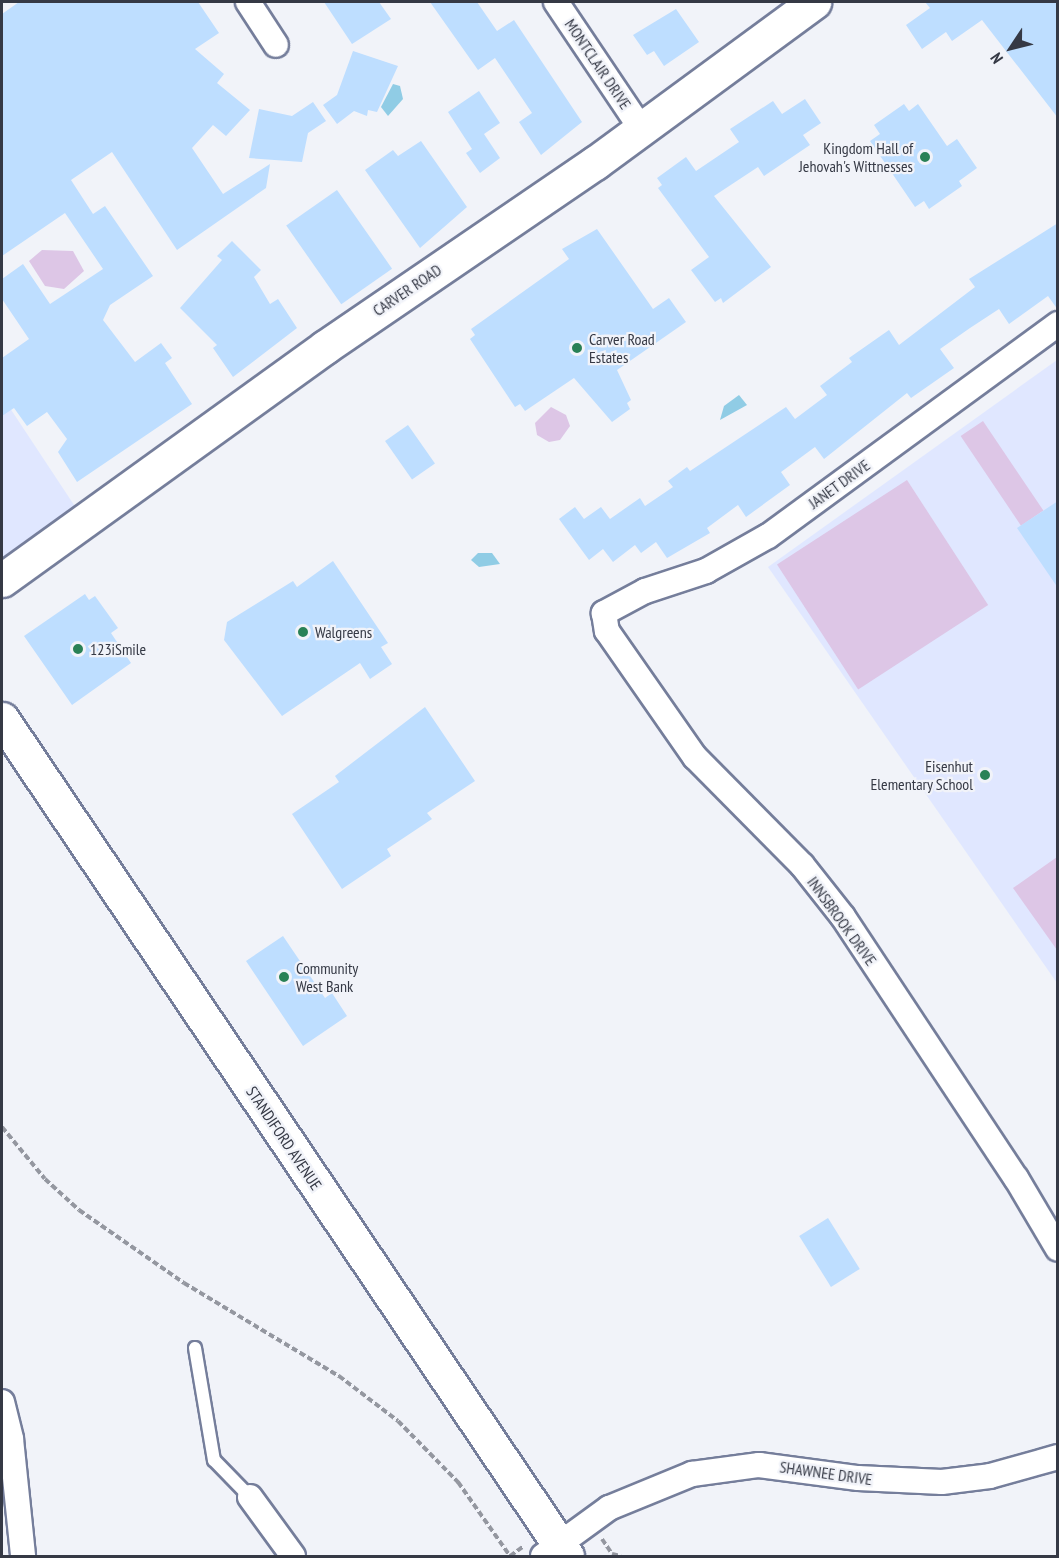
<!DOCTYPE html>
<style>
body{margin:0}
#map{position:relative;width:1059px;height:1558px;overflow:hidden;background:#f1f3f9;font-family:"PT Sans Narrow",sans-serif}
div>[style]{position:absolute}
.built>*{inset:0;background:#e0e7ff}
.green>*{inset:0;background:#ddc6e6;transform-origin:0 0}
.water>*{inset:0;background:#90cce5}
.building>*{inset:0;background:#bedeff;transform-origin:0 0}
.path>*{height:4px;margin-top:-2px;transform-origin:0;background:repeating-linear-gradient(90deg,#9497a0 0 6px,transparent 0 9px)}
.roads{filter:drop-shadow(2px 0 #757e9b) drop-shadow(-2px 0 #757e9b) drop-shadow(0 2px #757e9b) drop-shadow(0 -2px #757e9b)}
.lane>*{height:12px;margin:-6px;padding:0 6px;transform-origin:6px;border-radius:6px;background:#fff}
.street>*{height:24px;margin:-12px;padding:0 12px;transform-origin:12px;border-radius:12px;background:#fff}
.secondary>*{height:33px;margin:-16.5px;padding:0 16.5px;transform-origin:16.5px;border-radius:16.5px;background:#fff}
.dots>*{width:16px;height:16px;translate:-50% -50%;box-sizing:border-box;border:3px solid #f1f3f9;border-radius:50%}
span{translate:-50% -50%;white-space:nowrap;text-align:center;line-height:1.15;-webkit-text-stroke:4.5px #f1f3f9;paint-order:stroke}
.street-label{font-size:16px;color:#353945}
.poi-label{font-size:16px;color:#353945}
.right{translate:-100% -50%;text-align:right}
.left{translate:0 -50%;text-align:left}
.frame{position:absolute;inset:0;border:3px solid #353945;pointer-events:none}
.north{position:absolute;left:981px;top:18px;width:60px;height:60px;-webkit-text-stroke:4px #f1f3f9;paint-order:stroke;rotate:235deg;font-size:16px;font-weight:700;line-height:24px;text-align:center;color:#353945}
.north::after{content:'';display:block;margin:auto;width:21px;height:27px;background:#353945;clip-path:polygon(50% 0,100% 100%,50% 72%,0 100%)}
</style>
<div id="map">
<div class="built">
<i style="clip-path:polygon(1057px 360px,1057px 983px,768px 567px)"></i>
<i style="clip-path:polygon(2px 396px,76px 508px,2px 560px)"></i>
</div>
<div class="green">
<i style="clip-path:polygon(42px 250px,73px 251px,84px 271px,64px 289px,45px 286px,29px 261px)"></i>
<i style="clip-path:polygon(551px 407px,566px 415px,570px 426px,560px 440px,549px 442px,537px 435px,535px 423px)"></i>
<i style="left:983px;top:421px;width:108px;height:27px;rotate:56deg"></i>
<i style="left:907px;top:480px;width:149px;height:155px;rotate:57deg"></i>
<i style="clip-path:polygon(1057px 857px,1057px 950px,1013px 888px)"></i>
</div>
<div class="water">
<i style="clip-path:polygon(393px 84px,400px 86px,403px 99px,388px 116px,381px 107px)"></i>
<i style="clip-path:polygon(739px 395px,747px 405px,720px 420px,724px 406px)"></i>
<i style="clip-path:polygon(478px 553px,492px 553px,500px 564px,479px 567px,471px 560px)"></i>
</div>
<div class="building">
<i style="clip-path:polygon(19px 2px,198px 2px,219px 33px,195px 49px,224px 74px,217px 83px,250px 110px,226px 136px,213px 125px,192px 148px,223px 194px,270px 164px,266px 188px,177px 250px,112px 152px,71px 180px,93px 214px,105px 206px,153px 276px,110px 305px,103px 320px,135px 362px,161px 343px,172px 358px,165px 363px,192px 404px,77px 482px,58px 452px,67px 439px,47px 412px,27px 426px,14px 408px,2px 416px,2px 358px,29px 339px,2px 299px,2px 279px,23px 264px,50px 304px,103px 269px,65px 213px,2px 256px,2px 14px)"></i>
<i style="clip-path:polygon(324px 2px,379px 2px,391px 19px,352px 44px)"></i>
<i style="clip-path:polygon(430px 2px,477px 2px,497px 31px,514px 20px,582px 122px,541px 155px,519px 122px,532px 113px,495px 58px,478px 70px)"></i>
<i style="clip-path:polygon(925px 2px,1058px 2px,1058px 118px,982px 20px,952px 41px,946px 32px,922px 49px,906px 25px,930px 8px)"></i>
<i style="clip-path:polygon(676px 9px,699px 42px,664px 66px,654px 51px,647px 55px,633px 35px)"></i>
<i style="clip-path:polygon(353px 51px,398px 66px,377px 112px,368px 110px,367px 116px,354px 111px,337px 124px,323px 105px,337px 95px)"></i>
<i style="clip-path:polygon(479px 91px,500px 123px,484px 134px,500px 158px,480px 173px,466px 153px,472px 149px,448px 112px)"></i>
<i style="clip-path:polygon(805px 99px,821px 123px,803px 135px,810px 145px,764px 176px,758px 167px,714px 196px,771px 267px,723px 303px,721px 298px,715px 302px,691px 270px,709px 257px,658px 188px,662px 185px,657px 178px,686px 157px,696px 171px,739px 142px,730px 129px,773px 101px,782px 114px)"></i>
<i style="clip-path:polygon(313px 102px,326px 121px,308px 133px,302px 162px,249px 158px,259px 109px,292px 116px)"></i>
<i style="clip-path:polygon(904px 104px,909px 111px,918px 104px,947px 146px,957px 139px,977px 168px,959px 181px,962px 186px,929px 209px,924px 201px,915px 207px,870px 141px,880px 134px,874px 125px)"></i>
<i style="clip-path:polygon(421px 141px,467px 207px,420px 248px,365px 170px,393px 150px,398px 156px)"></i>
<i style="left:337px;top:190px;width:96px;height:62px;rotate:55deg"></i>
<i style="clip-path:polygon(1058px 223px,1058px 310px,1048px 296px,1009px 324px,999px 309px,970px 328px,940px 349px,954px 368px,911px 398px,907px 393px,824px 459px,815px 447px,781px 472px,790px 485px,746px 517px,738px 505px,707px 528px,710px 533px,667px 558px,656px 542px,641px 553px,635px 545px,613px 562px,603px 549px,589px 560px,559px 519px,575px 507px,584px 519px,601px 507px,610px 519px,640px 498px,645px 506px,673px 487px,668px 481px,687px 467px,690px 471px,786px 407px,795px 419px,827px 395px,820px 386px,852px 362px,849px 358px,889px 330px,899px 345px,975px 287px,969px 279px)"></i>
<i style="clip-path:polygon(597px 229px,653px 309px,669px 298px,686px 322px,617px 370px,631px 400px,627px 403px,630px 409px,612px 422px,574px 378px,525px 411px,520px 404px,515px 407px,470px 339px,475px 335px,471px 329px,569px 259px,562px 249px)"></i>
<i style="clip-path:polygon(232px 241px,261px 270px,254px 277px,270px 304px,278px 299px,297px 328px,233px 377px,213px 348px,217px 345px,180px 308px,222px 260px,217px 256px)"></i>
<i style="left:408px;top:425px;width:47px;height:28px;rotate:55deg"></i>
<i style="clip-path:polygon(1058px 501px,1058px 588px,1017px 528px)"></i>
<i style="clip-path:polygon(333px 561px,388px 643px,381px 647px,392px 664px,370px 679px,360px 663px,282px 716px,224px 640px,227px 622px,293px 581px,297px 587px)"></i>
<i style="clip-path:polygon(85px 594px,89px 600px,95px 596px,118px 628px,111px 633px,131px 663px,72px 705px,24px 636px)"></i>
<i style="clip-path:polygon(425px 707px,475px 781px,427px 813px,432px 819px,387px 849px,391px 856px,342px 889px,292px 814px,339px 782px,335px 776px)"></i>
<i style="clip-path:polygon(283px 936px,325px 998px,332px 993px,347px 1016px,303px 1046px,246px 961px)"></i>
<i style="left:828px;top:1218px;width:60px;height:34px;rotate:58deg"></i>
</div>
<div class="path">
<i style="left:2px;top:1127px;width:67px;rotate:50.4deg"></i>
<i style="left:45px;top:1179px;width:46px;rotate:42.4deg"></i>
<i style="left:79px;top:1210px;width:128px;rotate:34.8deg"></i>
<i style="left:184px;top:1283px;width:181px;rotate:31deg"></i>
<i style="left:339px;top:1376px;width:74px;rotate:37.3deg"></i>
<i style="left:398px;top:1421px;width:86px;rotate:45.5deg"></i>
<i style="left:458px;top:1482px;width:90px;rotate:54.9deg"></i>
<i style="left:602px;top:1539px;width:18px;rotate:56deg"></i>
<i style="left:612px;top:1554px;width:9px;rotate:13deg"></i>
<i style="left:510px;top:1556px;width:17px;rotate:-36deg"></i>
</div>
<div class="roads">
<div class="lane">
<i style="left:195px;top:1348px;width:114px;rotate:80.4deg"></i>
<i style="left:214px;top:1460px;width:52px;rotate:45.8deg"></i>
</div>
<div class="street">
<i style="left:248px;top:2px;width:51px;rotate:56.9deg"></i>
<i style="left:556px;top:2px;width:151px;rotate:56.1deg"></i>
<i style="left:1058px;top:324px;width:359px;rotate:143.8deg"></i>
<i style="left:768px;top:536px;width:71px;rotate:150.6deg"></i>
<i style="left:706px;top:571px;width:64px;rotate:161.8deg"></i>
<i style="left:645px;top:591px;width:47px;rotate:151.8deg"></i>
<i style="left:604px;top:613px;width:18px;rotate:81deg"></i>
<i style="left:607px;top:631px;width:154px;rotate:55.1deg"></i>
<i style="left:695px;top:757px;width:152px;rotate:45.3deg"></i>
<i style="left:802px;top:865px;width:66px;rotate:51.7deg"></i>
<i style="left:843px;top:917px;width:313px;rotate:56.5deg"></i>
<i style="left:1016px;top:1178px;width:82px;rotate:59.4deg"></i>
<i style="left:2px;top:1402px;width:38px;rotate:76deg"></i>
<i style="left:11px;top:1439px;width:118px;rotate:84.1deg"></i>
<i style="left:250px;top:1497px;width:73px;rotate:53.9deg"></i>
<i style="left:543px;top:1556px;width:82px;rotate:-36deg"></i>
<i style="left:609px;top:1508px;width:90px;rotate:-22.3deg"></i>
<i style="left:692px;top:1474px;width:68px;rotate:-7.7deg"></i>
<i style="left:759px;top:1465px;width:100px;rotate:7.5deg"></i>
<i style="left:858px;top:1478px;width:84px;rotate:2.7deg"></i>
<i style="left:942px;top:1482px;width:48px;rotate:-7.1deg"></i>
<i style="left:990px;top:1476px;width:71px;rotate:-15.6deg"></i>
</div>
<div class="secondary">
<i style="left:2px;top:580px;width:398px;rotate:-35.8deg"></i>
<i style="left:325px;top:347px;width:327px;rotate:-34.3deg"></i>
<i style="left:595px;top:163px;width:272px;rotate:-36.3deg"></i>
<i style="left:2px;top:719px;width:1010px;rotate:55.98deg"></i>
</div>
</div>
<div class="dots">
<i style="left:925px;top:157px;background:#298156"></i>
<i style="left:577px;top:348px;background:#298156"></i>
<i style="left:303px;top:632px;background:#298156"></i>
<i style="left:78px;top:649px;background:#298156"></i>
<i style="left:985px;top:775px;background:#298156"></i>
<i style="left:284px;top:977px;background:#298156"></i>
</div>
<div class="street-label">
<span style="left:598px;top:64px;rotate:56deg">MONTCLAIR DRIVE</span>
<span style="left:407px;top:290px;rotate:-34deg">CARVER ROAD</span>
<span style="left:839px;top:484px;rotate:-36deg">JANET DRIVE</span>
<span style="left:842px;top:921px;rotate:54deg">INNSBROOK DRIVE</span>
<span style="left:284px;top:1138px;rotate:56deg">STANDIFORD AVENUE</span>
<span style="left:826px;top:1473px;rotate:8deg">SHAWNEE DRIVE</span>
</div>
<div class="poi-label">
<span class="right" style="left:913px;top:157px">Kingdom Hall of<br>Jehovah's Wittnesses</span>
<span class="left" style="left:589px;top:348px">Carver Road<br>Estates</span>
<span class="left" style="left:315px;top:632px">Walgreens</span>
<span class="left" style="left:90px;top:649px">123iSmile</span>
<span class="right" style="left:973px;top:775px">Eisenhut<br>Elementary School</span>
<span class="left" style="left:296px;top:977px">Community<br>West Bank</span>
</div>
<div class="frame"></div>
<div class="north">N</div>
</div>
